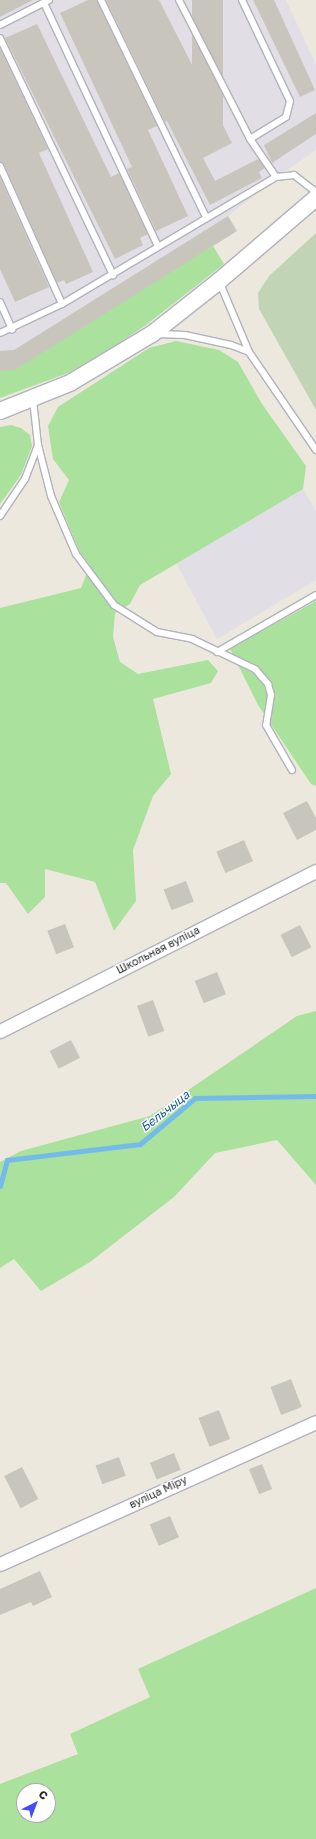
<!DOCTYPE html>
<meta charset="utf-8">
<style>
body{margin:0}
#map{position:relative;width:316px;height:1839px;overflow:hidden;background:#ece8de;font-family:"Golos Text",sans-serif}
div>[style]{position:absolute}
.industrial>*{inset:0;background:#e1dee5}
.green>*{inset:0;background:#aae19c}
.cemetery>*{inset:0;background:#c1d5b6}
.stream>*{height:5px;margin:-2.5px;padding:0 2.5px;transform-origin:2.5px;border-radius:2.5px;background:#75bbea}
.building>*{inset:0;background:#c8c6bc;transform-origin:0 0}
.roads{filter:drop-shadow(1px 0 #b1b2be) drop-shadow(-1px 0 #b1b2be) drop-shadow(0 1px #b1b2be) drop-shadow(0 -1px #b1b2be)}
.service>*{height:6px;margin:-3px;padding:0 3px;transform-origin:3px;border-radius:3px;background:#fff}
.minor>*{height:13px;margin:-6.5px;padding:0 6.5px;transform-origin:6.5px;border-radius:6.5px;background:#fff}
.tertiary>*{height:16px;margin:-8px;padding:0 8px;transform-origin:8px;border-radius:8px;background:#fff}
span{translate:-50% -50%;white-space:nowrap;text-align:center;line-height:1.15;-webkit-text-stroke:3px #fff;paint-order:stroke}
.street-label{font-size:11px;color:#2b2b2b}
.water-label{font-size:12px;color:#135797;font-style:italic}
.north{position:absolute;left:16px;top:1783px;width:40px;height:40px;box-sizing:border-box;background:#fff;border:1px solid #aaa;border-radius:50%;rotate:42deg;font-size:11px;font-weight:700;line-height:16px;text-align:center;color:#2b2b2b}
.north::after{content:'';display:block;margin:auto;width:14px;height:18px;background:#444df3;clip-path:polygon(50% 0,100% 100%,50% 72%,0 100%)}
</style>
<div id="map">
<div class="industrial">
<i style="clip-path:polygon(0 0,286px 0,316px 65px,316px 150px,280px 175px,228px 216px,237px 231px,15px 370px,0 371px)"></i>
<i style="clip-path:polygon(303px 489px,316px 511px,316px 580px,217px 639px,176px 563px)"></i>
</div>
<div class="green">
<i style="clip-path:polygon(213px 246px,224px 264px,146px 325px,109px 350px,68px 373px,0 398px,0 371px)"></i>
<i style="clip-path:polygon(176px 341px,219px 350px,238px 362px,262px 404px,306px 466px,303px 489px,140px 585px,130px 604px,115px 613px,113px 637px,120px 662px,138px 674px,208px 660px,218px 671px,211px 683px,153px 699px,171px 774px,153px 796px,133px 850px,136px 901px,114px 931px,95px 882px,45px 869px,45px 897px,28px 914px,6px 883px,0 883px,0 608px,81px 588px,90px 565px,80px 552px,59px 502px,69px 480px,53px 459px,48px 426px,58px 407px,149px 348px)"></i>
<i style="clip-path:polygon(11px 425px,21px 428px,30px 435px,32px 446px,21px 475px,0 504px,0 427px)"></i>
<i style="clip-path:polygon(316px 601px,316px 786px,311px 784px,258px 705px,230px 649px)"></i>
<i style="clip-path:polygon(316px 1011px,316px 1185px,277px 1140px,215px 1153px,174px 1197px,90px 1262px,41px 1291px,14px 1259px,0 1268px,0 1162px,21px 1151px,150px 1116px,297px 1016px)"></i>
<i style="clip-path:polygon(evenodd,316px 1588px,316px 1839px,0 1839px,0 1784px,78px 1754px,70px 1734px,150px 1697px,138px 1669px,316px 1588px,24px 1791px,48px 1791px,48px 1815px,24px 1815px,24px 1791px)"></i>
</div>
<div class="cemetery">
<i style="clip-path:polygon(316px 233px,316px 410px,259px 309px,258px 293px,269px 276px)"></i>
</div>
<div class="stream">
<i style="left:0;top:1186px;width:27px;rotate:-75deg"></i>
<i style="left:7px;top:1160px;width:134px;rotate:-6.9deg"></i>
<i style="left:140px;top:1144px;width:72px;rotate:-39.9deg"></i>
<i style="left:195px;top:1098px;width:121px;rotate:-0.9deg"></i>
</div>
<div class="building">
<i style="clip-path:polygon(0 0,33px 0,0 17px)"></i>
<i style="clip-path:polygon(88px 0,97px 0,157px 126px,148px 130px,188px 216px,156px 231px,127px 169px,132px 167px,60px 13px)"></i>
<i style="clip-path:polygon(106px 0,159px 0,232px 143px,203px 158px,215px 181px,258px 159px,265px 168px,259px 172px,262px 178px,210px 205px,167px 121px,165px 122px)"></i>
<i style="left:192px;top:0;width:31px;height:134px"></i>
<i style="clip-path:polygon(253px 0,274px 0,315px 90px,300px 97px)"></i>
<i style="clip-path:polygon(37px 24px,111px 177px,119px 173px,148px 234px,140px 238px,143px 245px,115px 259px,5px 38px)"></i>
<i style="clip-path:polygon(0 48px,48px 149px,39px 153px,93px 272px,66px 284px,64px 280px,57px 283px,4px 164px,0 162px)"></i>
<i style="clip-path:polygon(316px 113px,316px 134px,272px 163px,264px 145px)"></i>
<i style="clip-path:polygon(0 177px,49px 287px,15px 302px,0 269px)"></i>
<i style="clip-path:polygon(228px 216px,237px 231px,15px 370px,0 371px,0 351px,14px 350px)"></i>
<i style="clip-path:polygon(307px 801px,316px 818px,316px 830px,297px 840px,283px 813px)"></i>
<i style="left:244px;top:840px;width:23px;height:30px;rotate:67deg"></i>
<i style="left:186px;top:881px;width:22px;height:24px;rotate:69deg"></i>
<i style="left:65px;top:924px;width:25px;height:19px;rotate:69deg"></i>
<i style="left:300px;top:925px;width:25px;height:22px;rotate:63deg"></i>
<i style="left:217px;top:972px;width:24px;height:24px;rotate:68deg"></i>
<i style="left:153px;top:1000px;width:33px;height:17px;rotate:70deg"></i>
<i style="left:71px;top:1040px;width:20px;height:24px;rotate:63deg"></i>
<i style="left:291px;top:1379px;width:30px;height:22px;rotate:69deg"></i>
<i style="left:219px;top:1410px;width:31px;height:22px;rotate:69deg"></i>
<i style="left:174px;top:1453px;width:18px;height:26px;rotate:68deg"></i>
<i style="left:119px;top:1457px;width:20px;height:25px;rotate:70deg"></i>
<i style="left:262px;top:1464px;width:27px;height:14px;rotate:68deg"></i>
<i style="left:22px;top:1467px;width:36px;height:20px;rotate:63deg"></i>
<i style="left:170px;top:1516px;width:23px;height:22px;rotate:67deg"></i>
<i style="clip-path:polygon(40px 1571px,52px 1597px,33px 1606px,31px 1602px,0 1615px,0 1589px)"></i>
</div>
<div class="roads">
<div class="service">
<i style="left:101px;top:0;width:241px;rotate:64.2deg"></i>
<i style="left:179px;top:0;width:156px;rotate:62.9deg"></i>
<i style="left:250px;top:139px;width:46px;rotate:55.6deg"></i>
<i style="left:276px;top:177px;width:18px;rotate:-6deg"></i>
<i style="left:294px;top:175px;width:28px;rotate:38deg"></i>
<i style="left:242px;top:0;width:112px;rotate:64.6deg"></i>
<i style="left:290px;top:101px;width:16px;rotate:104deg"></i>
<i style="left:286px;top:117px;width:42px;rotate:148.6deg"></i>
<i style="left:44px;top:3px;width:268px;rotate:64.9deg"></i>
<i style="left:0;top:25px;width:55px;rotate:-27deg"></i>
<i style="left:0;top:38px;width:263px;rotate:64.5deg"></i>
<i style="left:0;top:166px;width:151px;rotate:65.8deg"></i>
<i style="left:219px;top:281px;width:77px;rotate:67.1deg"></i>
<i style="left:249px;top:352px;width:119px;rotate:55.6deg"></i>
<i style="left:0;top:302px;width:30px;rotate:66deg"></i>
<i style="left:0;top:333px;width:68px;rotate:-25.1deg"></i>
<i style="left:62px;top:304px;width:249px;rotate:-30.7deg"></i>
<i style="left:157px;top:334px;width:28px;rotate:2deg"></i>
<i style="left:185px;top:335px;width:47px;rotate:12.3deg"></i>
<i style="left:231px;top:345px;width:19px;rotate:21deg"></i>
<i style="left:38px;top:445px;width:53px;rotate:75.7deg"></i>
<i style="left:51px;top:496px;width:63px;rotate:66.7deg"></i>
<i style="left:76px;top:554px;width:64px;rotate:53.3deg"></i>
<i style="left:114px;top:605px;width:51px;rotate:32.1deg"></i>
<i style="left:157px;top:632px;width:36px;rotate:11deg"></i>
<i style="left:192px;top:639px;width:70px;rotate:25.5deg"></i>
<i style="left:255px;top:669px;width:20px;rotate:49deg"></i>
<i style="left:268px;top:684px;width:11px;rotate:75deg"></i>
<i style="left:271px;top:695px;width:30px;rotate:99deg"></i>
<i style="left:266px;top:725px;width:52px;rotate:60deg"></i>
<i style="left:0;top:516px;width:45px;rotate:-56deg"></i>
<i style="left:25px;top:479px;width:36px;rotate:-69deg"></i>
<i style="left:38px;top:445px;width:45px;rotate:-96.3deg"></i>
<i style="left:217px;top:652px;width:114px;rotate:-29.9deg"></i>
</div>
<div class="minor">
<i style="left:0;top:1031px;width:354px;rotate:-26.9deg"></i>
<i style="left:0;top:1564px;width:346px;rotate:-24.2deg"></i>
</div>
<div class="tertiary">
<i style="left:0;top:411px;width:75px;rotate:-21.8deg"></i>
<i style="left:70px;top:383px;width:96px;rotate:-30.9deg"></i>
<i style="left:152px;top:334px;width:85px;rotate:-38.3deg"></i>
<i style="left:219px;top:281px;width:128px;rotate:-40.6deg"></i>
</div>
</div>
<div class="street-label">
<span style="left:158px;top:950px;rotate:-27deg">Школьная вуліца</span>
<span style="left:158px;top:1492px;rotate:-25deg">вуліца Міру</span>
</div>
<div class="water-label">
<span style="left:165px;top:1111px;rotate:-38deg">Бельчыца</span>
</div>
<div class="north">С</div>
</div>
